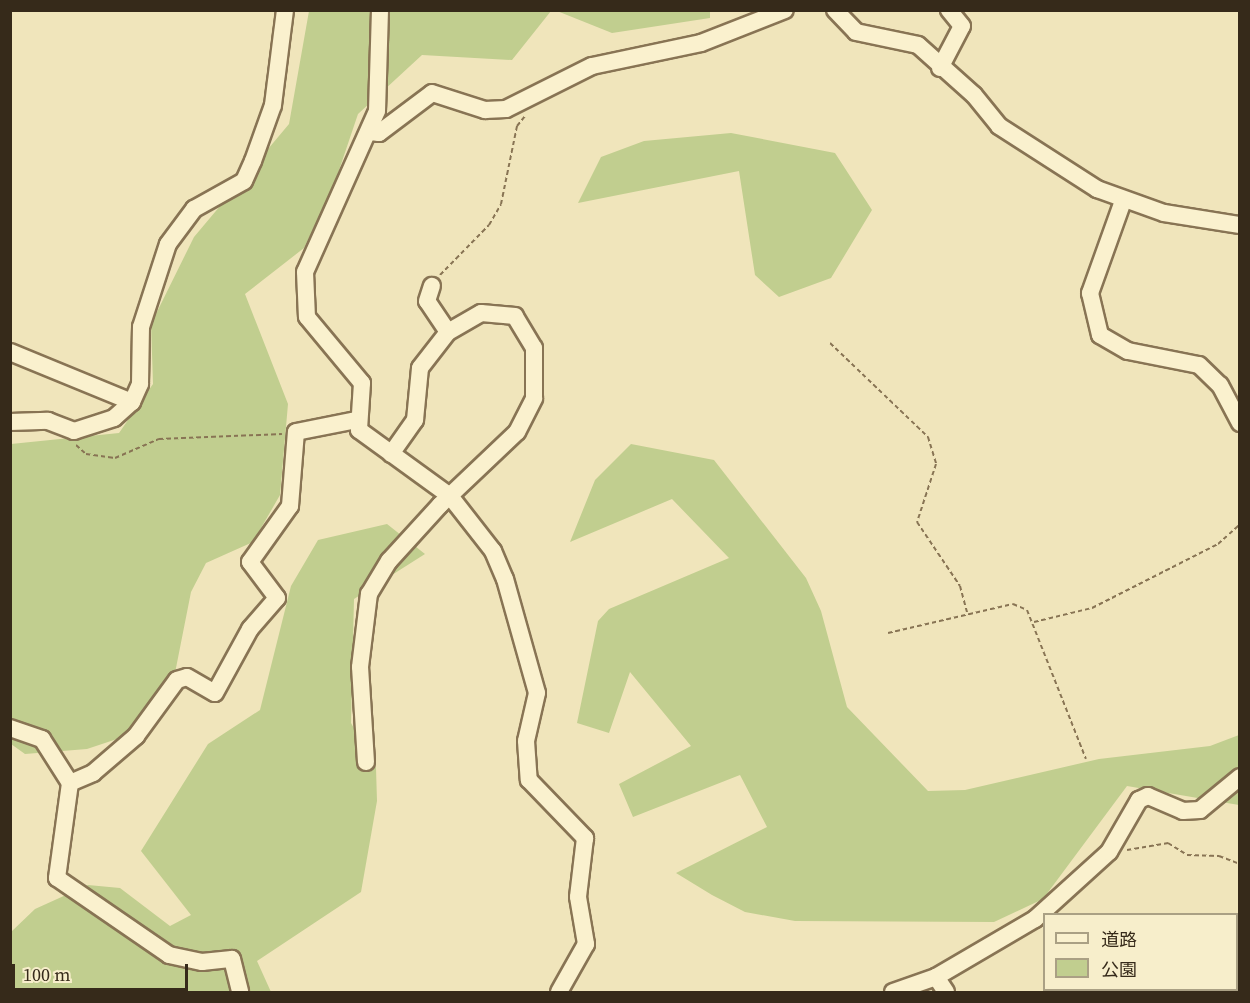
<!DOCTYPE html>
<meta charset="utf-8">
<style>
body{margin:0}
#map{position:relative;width:1250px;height:1003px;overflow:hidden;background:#f0e5bb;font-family:"Source Serif 4","Noto Sans JP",serif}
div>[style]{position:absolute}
.green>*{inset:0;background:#c1ce8f}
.path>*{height:2px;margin-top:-1px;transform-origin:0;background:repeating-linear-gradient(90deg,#887454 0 4.5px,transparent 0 7.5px)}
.roads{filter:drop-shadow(2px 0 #887454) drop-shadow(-2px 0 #887454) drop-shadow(0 2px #887454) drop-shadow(0 -2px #887454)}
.minor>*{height:16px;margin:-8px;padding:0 8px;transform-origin:8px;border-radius:8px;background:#faf1ce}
span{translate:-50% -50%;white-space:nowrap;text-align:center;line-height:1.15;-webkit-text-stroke:5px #f7eecb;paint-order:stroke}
.frame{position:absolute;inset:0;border:12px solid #362a1a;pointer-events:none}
.legend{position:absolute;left:1043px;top:913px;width:195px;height:78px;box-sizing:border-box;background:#f7eecb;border:2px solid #aaa084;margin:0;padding:8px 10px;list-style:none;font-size:18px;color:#362a1a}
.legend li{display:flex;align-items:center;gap:12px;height:30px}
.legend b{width:30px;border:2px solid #aaa084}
.scale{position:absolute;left:12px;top:964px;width:176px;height:27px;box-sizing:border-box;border:3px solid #362a1a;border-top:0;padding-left:8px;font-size:18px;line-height:21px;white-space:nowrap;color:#362a1a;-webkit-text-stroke:4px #f7eecb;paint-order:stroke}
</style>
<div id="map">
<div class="green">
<i style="clip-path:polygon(710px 10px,710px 18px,612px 33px,557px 11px)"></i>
<i style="clip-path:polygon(309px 11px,551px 11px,512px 60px,422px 55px,358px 114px,333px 188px,304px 248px,245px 294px,288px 404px,280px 495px,253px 542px,206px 563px,191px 592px,175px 673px,123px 737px,87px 749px,25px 754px,11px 744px,11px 444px,119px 433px,153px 384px,151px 324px,194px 237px,289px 124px)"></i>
<i style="clip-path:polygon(731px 133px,835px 153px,872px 210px,831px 278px,779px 297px,755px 275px,739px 171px,578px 203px,601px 157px,644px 141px)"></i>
<i style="clip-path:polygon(631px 444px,714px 460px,806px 578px,821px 611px,847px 707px,928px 791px,965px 790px,1099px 759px,1210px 746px,1239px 735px,1239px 805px,1127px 786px,1043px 899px,994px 922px,795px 921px,745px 912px,712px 895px,676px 873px,767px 827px,740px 775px,633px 817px,619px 784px,691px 746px,630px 672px,609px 733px,577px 723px,598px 621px,609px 609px,729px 558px,672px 499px,570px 542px,595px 480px)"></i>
<i style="clip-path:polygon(387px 524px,425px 554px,354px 599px,351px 723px,376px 768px,377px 801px,361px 892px,257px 961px,271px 992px,11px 992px,11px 932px,35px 909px,88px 885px,120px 888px,170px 926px,191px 915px,141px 851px,208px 744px,260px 710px,291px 586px,318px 540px)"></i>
</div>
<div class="path">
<i style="left:440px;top:275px;width:70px;rotate:-45.6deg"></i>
<i style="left:489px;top:225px;width:24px;rotate:-60deg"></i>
<i style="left:501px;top:204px;width:80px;rotate:-78.4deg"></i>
<i style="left:517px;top:126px;width:13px;rotate:-51deg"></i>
<i style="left:830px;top:343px;width:136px;rotate:43.8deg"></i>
<i style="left:928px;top:437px;width:28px;rotate:73deg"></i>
<i style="left:936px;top:464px;width:61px;rotate:108.1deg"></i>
<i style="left:917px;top:522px;width:77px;rotate:56.1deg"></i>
<i style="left:960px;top:586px;width:30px;rotate:75deg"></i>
<i style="left:76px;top:445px;width:13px;rotate:42deg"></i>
<i style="left:86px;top:454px;width:29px;rotate:8deg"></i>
<i style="left:115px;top:458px;width:48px;rotate:-23.4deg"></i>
<i style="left:159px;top:439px;width:123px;rotate:-2.3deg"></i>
<i style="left:1034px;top:622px;width:60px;rotate:-13.6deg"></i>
<i style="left:1092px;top:608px;width:141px;rotate:-26.9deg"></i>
<i style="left:1218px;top:544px;width:30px;rotate:-42deg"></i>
<i style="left:888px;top:633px;width:128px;rotate:-13.1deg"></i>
<i style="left:1013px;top:604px;width:15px;rotate:23deg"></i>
<i style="left:1027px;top:610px;width:160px;rotate:68.4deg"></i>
<i style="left:1127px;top:850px;width:42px;rotate:-9.7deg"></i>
<i style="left:1168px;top:843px;width:22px;rotate:32deg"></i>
<i style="left:1187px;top:855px;width:32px;rotate:2deg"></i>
<i style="left:1219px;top:856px;width:22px;rotate:21deg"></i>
</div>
<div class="roads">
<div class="minor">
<i style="left:380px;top:10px;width:101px;rotate:91.7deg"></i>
<i style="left:377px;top:111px;width:176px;rotate:114.1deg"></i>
<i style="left:305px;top:272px;width:45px;rotate:87.5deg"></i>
<i style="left:307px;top:317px;width:86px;rotate:50.2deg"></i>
<i style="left:362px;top:383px;width:47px;rotate:93.7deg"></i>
<i style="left:359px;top:430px;width:112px;rotate:36deg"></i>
<i style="left:450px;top:496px;width:70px;rotate:52deg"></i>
<i style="left:493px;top:551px;width:30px;rotate:67deg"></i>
<i style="left:505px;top:579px;width:118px;rotate:74.3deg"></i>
<i style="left:537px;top:693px;width:49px;rotate:102.9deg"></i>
<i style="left:526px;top:741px;width:39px;rotate:86deg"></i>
<i style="left:529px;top:780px;width:81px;rotate:46deg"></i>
<i style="left:585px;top:838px;width:59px;rotate:96.8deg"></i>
<i style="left:578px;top:897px;width:48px;rotate:80.3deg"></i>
<i style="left:586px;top:944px;width:55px;rotate:119.4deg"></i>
<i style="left:835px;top:10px;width:30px;rotate:46deg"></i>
<i style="left:856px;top:32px;width:63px;rotate:11.8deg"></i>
<i style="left:918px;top:45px;width:75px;rotate:41.8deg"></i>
<i style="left:974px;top:95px;width:40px;rotate:51deg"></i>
<i style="left:999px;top:126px;width:117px;rotate:32.7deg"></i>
<i style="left:1097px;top:189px;width:71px;rotate:19.7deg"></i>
<i style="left:1164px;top:213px;width:77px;rotate:9deg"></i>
<i style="left:940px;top:68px;width:47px;rotate:-62.4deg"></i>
<i style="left:962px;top:26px;width:21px;rotate:-129deg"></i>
<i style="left:370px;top:132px;width:9px;rotate:6deg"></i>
<i style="left:379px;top:133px;width:66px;rotate:-37deg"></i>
<i style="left:432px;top:93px;width:56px;rotate:17.8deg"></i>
<i style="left:485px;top:110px;width:21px;rotate:-3deg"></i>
<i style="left:506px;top:109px;width:96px;rotate:-26.6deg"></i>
<i style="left:592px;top:66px;width:111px;rotate:-11.9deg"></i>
<i style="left:701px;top:43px;width:90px;rotate:-21.4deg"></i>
<i style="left:1123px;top:201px;width:98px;rotate:109.7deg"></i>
<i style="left:1090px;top:293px;width:43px;rotate:76.6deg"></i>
<i style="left:1100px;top:335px;width:32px;rotate:30deg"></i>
<i style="left:1128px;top:351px;width:72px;rotate:11.2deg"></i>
<i style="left:1199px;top:365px;width:29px;rotate:44deg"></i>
<i style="left:1220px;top:385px;width:43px;rotate:62.2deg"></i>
<i style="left:10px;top:352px;width:132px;rotate:22.3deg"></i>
<i style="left:10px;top:422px;width:38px;rotate:-2deg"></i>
<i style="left:48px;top:421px;width:28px;rotate:21deg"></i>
<i style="left:74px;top:431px;width:42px;rotate:-18deg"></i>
<i style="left:114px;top:418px;width:24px;rotate:-42deg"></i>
<i style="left:132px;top:402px;width:20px;rotate:-66deg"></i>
<i style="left:140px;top:384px;width:57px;rotate:-89deg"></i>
<i style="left:141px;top:327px;width:87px;rotate:-72deg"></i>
<i style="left:168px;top:244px;width:44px;rotate:-53.4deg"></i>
<i style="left:194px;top:209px;width:57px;rotate:-29.2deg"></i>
<i style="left:244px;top:181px;width:22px;rotate:-66deg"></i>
<i style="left:253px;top:161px;width:59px;rotate:-70.3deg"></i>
<i style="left:273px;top:105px;width:96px;rotate:-82.8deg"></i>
<i style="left:391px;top:454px;width:42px;rotate:-54.8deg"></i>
<i style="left:415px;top:420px;width:52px;rotate:-84.5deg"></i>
<i style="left:420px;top:368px;width:46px;rotate:-52.1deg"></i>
<i style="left:448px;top:332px;width:37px;rotate:-124deg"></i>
<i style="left:427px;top:301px;width:16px;rotate:-72deg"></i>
<i style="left:10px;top:728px;width:34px;rotate:19deg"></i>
<i style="left:42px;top:739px;width:52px;rotate:57.5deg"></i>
<i style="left:70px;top:783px;width:96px;rotate:97.8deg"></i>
<i style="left:57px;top:878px;width:136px;rotate:34.5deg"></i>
<i style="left:169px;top:955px;width:34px;rotate:12deg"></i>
<i style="left:202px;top:962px;width:30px;rotate:-6deg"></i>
<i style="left:232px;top:959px;width:34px;rotate:76deg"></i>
<i style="left:366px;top:762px;width:95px;rotate:-93.6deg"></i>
<i style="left:360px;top:667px;width:74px;rotate:-83deg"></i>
<i style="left:369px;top:594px;width:39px;rotate:-59deg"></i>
<i style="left:389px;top:561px;width:76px;rotate:-47.7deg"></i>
<i style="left:440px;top:505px;width:106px;rotate:-43.5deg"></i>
<i style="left:517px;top:432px;width:38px;rotate:-63deg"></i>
<i style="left:534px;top:398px;width:50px;rotate:-90deg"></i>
<i style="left:534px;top:348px;width:37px;rotate:-121deg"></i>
<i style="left:515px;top:316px;width:34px;rotate:-175deg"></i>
<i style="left:481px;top:313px;width:38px;rotate:150deg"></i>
<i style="left:70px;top:783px;width:25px;rotate:-23deg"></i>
<i style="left:93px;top:773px;width:57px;rotate:-40.7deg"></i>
<i style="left:136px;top:736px;width:69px;rotate:-53.8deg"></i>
<i style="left:177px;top:680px;width:10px;rotate:-17deg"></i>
<i style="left:187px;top:677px;width:32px;rotate:30deg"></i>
<i style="left:215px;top:693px;width:73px;rotate:-61.3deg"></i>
<i style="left:250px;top:629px;width:41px;rotate:-48.9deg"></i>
<i style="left:277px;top:598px;width:45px;rotate:-126.9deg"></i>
<i style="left:250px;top:562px;width:69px;rotate:-54.5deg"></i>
<i style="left:290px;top:506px;width:74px;rotate:-85.4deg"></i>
<i style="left:296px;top:432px;width:61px;rotate:-11.3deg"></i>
<i style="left:936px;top:977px;width:18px;rotate:56deg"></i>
<i style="left:1180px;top:990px;width:4px;rotate:34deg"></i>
<i style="left:893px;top:992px;width:46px;rotate:-19.2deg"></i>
<i style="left:936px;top:977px;width:115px;rotate:-30.4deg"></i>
<i style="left:1035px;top:919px;width:100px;rotate:-42.2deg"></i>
<i style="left:1109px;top:852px;width:60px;rotate:-60deg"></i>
<i style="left:1139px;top:800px;width:10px;rotate:-24deg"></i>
<i style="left:1148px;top:796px;width:38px;rotate:23deg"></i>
<i style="left:1183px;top:811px;width:17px;rotate:-3deg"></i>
<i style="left:1200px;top:810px;width:52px;rotate:-39.5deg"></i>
</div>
</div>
<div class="frame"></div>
<ul class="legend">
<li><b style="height:8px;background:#faf1ce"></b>道路</li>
<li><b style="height:16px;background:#c1ce8f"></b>公園</li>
</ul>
<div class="scale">100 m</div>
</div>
